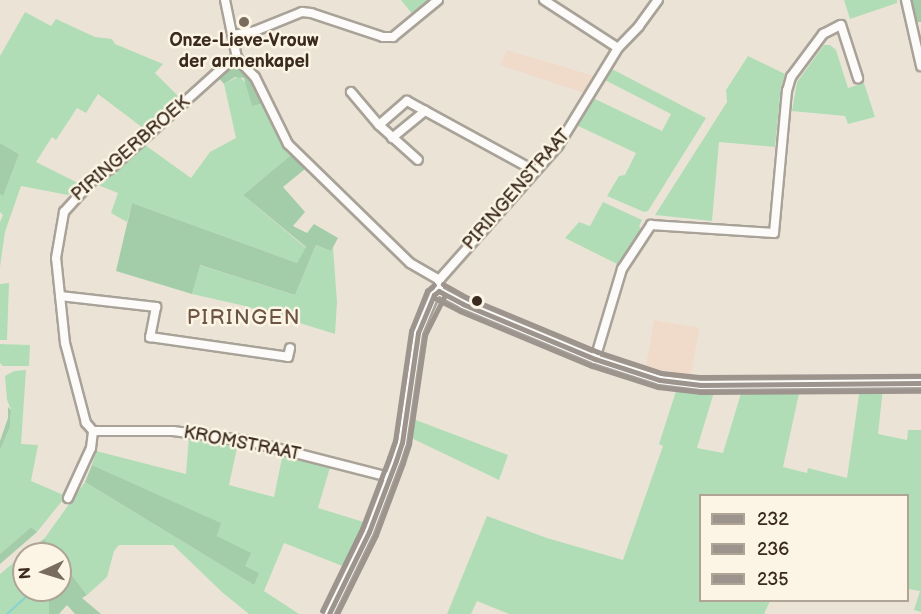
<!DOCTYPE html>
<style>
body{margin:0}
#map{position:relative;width:921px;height:614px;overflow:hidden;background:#ebe4d6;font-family:"Balsamiq Sans",sans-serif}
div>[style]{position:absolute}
.built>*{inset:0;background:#f0dbca;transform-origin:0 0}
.green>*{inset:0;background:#b1ddb6}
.forest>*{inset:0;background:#a3cca9}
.stream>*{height:2px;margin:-1px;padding:0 1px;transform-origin:1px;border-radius:1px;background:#87d2d1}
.roads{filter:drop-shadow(2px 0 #a8a298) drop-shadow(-2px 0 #a8a298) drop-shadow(0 2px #a8a298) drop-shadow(0 -2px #a8a298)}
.minor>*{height:8px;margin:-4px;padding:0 4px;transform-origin:4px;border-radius:4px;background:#fcfbf9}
.bus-1>*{height:4.5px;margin:-2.25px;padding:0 2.25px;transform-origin:2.25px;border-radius:2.25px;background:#9d948e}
.bus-2>*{height:4.5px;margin:-2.25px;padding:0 2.25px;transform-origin:2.25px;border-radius:2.25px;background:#9d948e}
.bus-3>*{height:4.5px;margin:-2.25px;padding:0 2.25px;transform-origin:2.25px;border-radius:2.25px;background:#9d948e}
.dots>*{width:16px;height:16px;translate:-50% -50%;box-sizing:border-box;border:3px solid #fcf5e5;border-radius:50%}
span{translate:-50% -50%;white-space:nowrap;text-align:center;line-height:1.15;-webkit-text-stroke:5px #fcf5e5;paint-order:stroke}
.poi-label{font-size:18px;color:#3b2a1e;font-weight:700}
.street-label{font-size:18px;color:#3b2a1e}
.quarter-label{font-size:21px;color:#6c5542;letter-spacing:1.5px}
.legend{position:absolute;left:699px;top:494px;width:210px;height:108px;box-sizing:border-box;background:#fcf5e5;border:2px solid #afa495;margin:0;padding:8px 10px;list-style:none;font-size:18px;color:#3b2a1e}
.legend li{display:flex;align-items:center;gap:12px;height:30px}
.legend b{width:30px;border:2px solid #afa495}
.north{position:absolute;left:12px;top:542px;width:60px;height:60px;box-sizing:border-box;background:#fcf5e5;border:2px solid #afa495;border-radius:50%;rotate:266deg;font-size:16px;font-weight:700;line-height:24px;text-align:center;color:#3b2a1e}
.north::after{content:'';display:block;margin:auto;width:21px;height:27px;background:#796b5e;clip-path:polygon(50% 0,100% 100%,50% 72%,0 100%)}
</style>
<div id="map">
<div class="built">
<i style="clip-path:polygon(507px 50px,565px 67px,596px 77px,587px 94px,500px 65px)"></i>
<i style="left:654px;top:320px;width:46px;height:52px;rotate:10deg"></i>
</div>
<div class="green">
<i style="clip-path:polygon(401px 0,433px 0,413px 15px)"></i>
<i style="clip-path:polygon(844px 0,897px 0,897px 3px,850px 19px)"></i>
<i style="clip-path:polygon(25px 12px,51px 26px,56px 19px,95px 37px,112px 39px,115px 44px,163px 64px,155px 73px,181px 99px,147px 131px,98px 94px,86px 113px,77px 108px,56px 140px,52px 137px,36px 162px,80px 184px,68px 195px,21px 186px,5px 232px,0 267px,0 222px,3px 215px,0 212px,0 194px,3px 195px,19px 154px,0 143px,0 56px)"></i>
<i style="clip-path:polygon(824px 45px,830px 45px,836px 50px,848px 88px,864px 83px,875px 117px,848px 124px,845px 116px,792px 111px,797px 82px)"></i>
<i style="clip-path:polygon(748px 56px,785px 74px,781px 87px,775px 147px,719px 142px,712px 221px,655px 215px,727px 102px,726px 90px)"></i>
<i style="clip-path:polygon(610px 68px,706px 118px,648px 211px,644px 212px,607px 196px,619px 176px,625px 175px,636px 153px,576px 125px,593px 98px,662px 131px,671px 114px,603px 79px)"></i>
<i style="clip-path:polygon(239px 76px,247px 84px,252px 106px,265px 103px,278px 136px,291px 155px,243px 195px,306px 248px,297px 263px,132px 203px,127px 222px,111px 213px,118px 193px,98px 185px,145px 145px,191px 178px,210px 152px,236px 138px,224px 84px)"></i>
<i style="clip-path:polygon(603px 202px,642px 220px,639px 226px,641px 229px,619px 265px,565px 238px,579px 222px,590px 226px)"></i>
<i style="clip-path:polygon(316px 245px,331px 251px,333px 247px,337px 302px,335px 334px,245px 306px,192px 294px,199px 265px,295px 295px)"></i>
<i style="clip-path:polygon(9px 283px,7px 340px,0 340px,0 284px)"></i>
<i style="clip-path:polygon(0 344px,30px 345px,29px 366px,3px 366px,0 363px)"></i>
<i style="clip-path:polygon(26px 370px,21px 444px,38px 445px,31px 481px,66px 496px,37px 532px,31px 527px,0 554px,0 450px,10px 427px,11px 410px,7px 400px,5px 376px,14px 371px)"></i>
<i style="clip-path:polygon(677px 388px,715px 389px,697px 448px,723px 453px,742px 390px,800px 389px,783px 467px,807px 473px,808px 468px,847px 478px,860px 388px,883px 388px,878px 434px,907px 440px,908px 430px,921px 430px,921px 612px,914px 610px,920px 591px,908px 589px,908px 496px,700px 496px,700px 600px,770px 601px,764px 614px,509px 614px,477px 601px,471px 614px,447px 614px,487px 516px,547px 538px,623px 560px,663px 446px,659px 444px)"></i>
<i style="clip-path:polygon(408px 417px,508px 455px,499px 480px,405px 435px)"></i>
<i style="clip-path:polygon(189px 436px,238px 443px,229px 485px,274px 497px,283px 453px,331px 464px,318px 508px,367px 523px,345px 567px,284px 543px,264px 591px,299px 614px,249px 614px,223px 593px,173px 545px,119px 545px,114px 551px,107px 577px,87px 595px,60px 560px,60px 554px,56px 554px,44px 539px,85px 482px,254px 585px,245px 566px,217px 535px,220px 523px,92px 465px,96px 451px,186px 474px)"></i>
<i style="clip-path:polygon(23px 555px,24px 590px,49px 590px,49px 614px,0 614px,0 574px)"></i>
</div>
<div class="forest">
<i style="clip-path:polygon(909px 0,921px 0,921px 22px,915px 22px)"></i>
<i style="clip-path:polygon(231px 65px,247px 72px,257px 85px,265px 103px,252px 106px,244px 78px,235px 77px,224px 84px,217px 76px)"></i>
<i style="clip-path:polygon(0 143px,19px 154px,3px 196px,0 194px)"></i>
<i style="clip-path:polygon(291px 155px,305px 169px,283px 187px,305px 212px,293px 226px,307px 233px,314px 224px,338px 238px,331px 251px,316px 245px,295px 295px,200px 265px,192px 294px,116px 271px,132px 203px,297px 263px,306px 247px,243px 195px)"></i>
<i style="clip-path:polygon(8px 407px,11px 410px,10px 427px,0 450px,0 441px,8px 418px)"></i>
<i style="clip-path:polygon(92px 465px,221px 523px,217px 536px,251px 553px,245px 566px,259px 573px,254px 585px,85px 482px)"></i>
<i style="clip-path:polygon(31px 527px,37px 532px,0 564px,0 554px)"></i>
<i style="clip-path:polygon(44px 539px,56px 554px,24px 554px)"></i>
<i style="clip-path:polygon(60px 560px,87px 595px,82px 598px,101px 614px,75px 614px,67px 605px,59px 614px,49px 614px,49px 590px,60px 590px)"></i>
</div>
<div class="stream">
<i style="left:7px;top:614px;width:36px;rotate:-42deg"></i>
</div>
<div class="roads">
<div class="minor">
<i style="left:225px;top:0;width:59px;rotate:78.3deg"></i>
<i style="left:237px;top:58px;width:26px;rotate:47deg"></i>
<i style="left:255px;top:77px;width:75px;rotate:63.8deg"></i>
<i style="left:288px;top:144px;width:170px;rotate:44.3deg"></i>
<i style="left:410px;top:263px;width:34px;rotate:30deg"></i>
<i style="left:544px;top:0;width:88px;rotate:33deg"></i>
<i style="left:906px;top:0;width:68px;rotate:77.2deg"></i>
<i style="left:233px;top:35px;width:22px;rotate:-10deg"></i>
<i style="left:255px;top:31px;width:51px;rotate:-22deg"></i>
<i style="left:302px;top:12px;width:9px;rotate:6deg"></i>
<i style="left:311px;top:13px;width:76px;rotate:18.4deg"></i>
<i style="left:383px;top:37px;width:10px"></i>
<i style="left:393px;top:37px;width:58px;rotate:-39.4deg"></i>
<i style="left:351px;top:92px;width:43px;rotate:49.7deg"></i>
<i style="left:379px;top:125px;width:52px;rotate:41.9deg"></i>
<i style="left:379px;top:125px;width:37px;rotate:-41deg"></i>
<i style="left:407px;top:101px;width:146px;rotate:28.7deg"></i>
<i style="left:392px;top:138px;width:43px;rotate:-39.3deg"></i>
<i style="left:439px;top:291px;width:27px;rotate:28deg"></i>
<i style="left:463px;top:304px;width:143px;rotate:22.6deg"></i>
<i style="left:595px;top:359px;width:68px;rotate:17.9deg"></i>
<i style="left:660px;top:380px;width:41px;rotate:7deg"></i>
<i style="left:701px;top:385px;width:220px;rotate:-0.5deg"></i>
<i style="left:439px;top:291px;width:11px;rotate:-90deg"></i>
<i style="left:439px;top:280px;width:179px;rotate:-48.4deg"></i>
<i style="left:558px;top:146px;width:115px;rotate:-58.5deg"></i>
<i style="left:618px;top:48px;width:30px;rotate:-46deg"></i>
<i style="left:639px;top:26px;width:32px;rotate:-54deg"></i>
<i style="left:60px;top:296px;width:97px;rotate:6.5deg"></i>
<i style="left:156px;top:307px;width:31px;rotate:101deg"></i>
<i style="left:150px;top:337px;width:139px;rotate:8.2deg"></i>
<i style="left:288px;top:357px;width:9px;rotate:-77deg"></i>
<i style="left:595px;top:359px;width:94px;rotate:-73.3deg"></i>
<i style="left:622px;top:269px;width:53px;rotate:-56.6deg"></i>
<i style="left:651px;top:225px;width:123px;rotate:3.7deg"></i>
<i style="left:774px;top:233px;width:143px;rotate:-84.8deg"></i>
<i style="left:787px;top:91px;width:15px;rotate:-74deg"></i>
<i style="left:791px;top:77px;width:54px;rotate:-53.3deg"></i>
<i style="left:823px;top:34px;width:20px;rotate:-27deg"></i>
<i style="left:841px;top:25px;width:56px;rotate:72.2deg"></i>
<i style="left:93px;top:431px;width:11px;rotate:-131deg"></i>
<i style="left:86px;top:423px;width:83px;rotate:-104.7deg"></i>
<i style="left:65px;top:343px;width:85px;rotate:-96deg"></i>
<i style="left:56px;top:258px;width:47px;rotate:-80.1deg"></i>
<i style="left:64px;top:212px;width:42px;rotate:-47.9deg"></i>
<i style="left:92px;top:181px;width:22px;rotate:-34deg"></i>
<i style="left:110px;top:169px;width:160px;rotate:-42deg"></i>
<i style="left:229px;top:62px;width:9px;rotate:-27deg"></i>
<i style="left:93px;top:431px;width:80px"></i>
<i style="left:173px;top:431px;width:76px;rotate:7.6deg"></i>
<i style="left:248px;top:441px;width:146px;rotate:14.3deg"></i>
<i style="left:68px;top:498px;width:55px;rotate:-65.3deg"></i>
<i style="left:91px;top:448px;width:17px;rotate:-83deg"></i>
<i style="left:329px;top:614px;width:91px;rotate:-64deg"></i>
<i style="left:369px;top:532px;width:76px;rotate:-69.2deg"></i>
<i style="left:396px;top:461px;width:19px;rotate:-72deg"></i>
<i style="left:402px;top:443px;width:111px;rotate:-81.7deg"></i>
<i style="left:418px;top:333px;width:41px;rotate:-67.2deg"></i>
<i style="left:434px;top:295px;width:6px;rotate:-39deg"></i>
</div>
</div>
<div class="bus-1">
<i style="left:439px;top:291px;width:27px;rotate:28deg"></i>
<i style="left:463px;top:304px;width:143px;rotate:22.6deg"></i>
<i style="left:595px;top:359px;width:68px;rotate:17.9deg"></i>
<i style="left:660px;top:380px;width:41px;rotate:7deg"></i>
<i style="left:701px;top:385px;width:220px;rotate:-0.5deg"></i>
<i style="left:329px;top:614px;width:91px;rotate:-64deg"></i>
<i style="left:369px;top:532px;width:76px;rotate:-69.2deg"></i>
<i style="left:396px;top:461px;width:19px;rotate:-72deg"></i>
<i style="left:402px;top:443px;width:111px;rotate:-81.7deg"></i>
<i style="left:418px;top:333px;width:41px;rotate:-67.2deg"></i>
<i style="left:434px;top:295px;width:6px;rotate:-39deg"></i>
</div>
<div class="bus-2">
<i style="left:435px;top:298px;width:28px;rotate:27deg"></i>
<i style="left:460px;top:311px;width:143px;rotate:22.6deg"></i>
<i style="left:592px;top:366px;width:69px;rotate:17.7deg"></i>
<i style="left:658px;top:387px;width:43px;rotate:6.6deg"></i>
<i style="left:701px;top:392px;width:220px;rotate:-0.3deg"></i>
<i style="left:337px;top:614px;width:88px;rotate:-63.7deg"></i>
<i style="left:376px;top:535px;width:77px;rotate:-69.4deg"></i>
<i style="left:403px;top:463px;width:20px;rotate:-72deg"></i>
<i style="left:409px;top:444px;width:110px;rotate:-81.6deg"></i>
<i style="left:425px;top:335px;width:42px;rotate:-63.4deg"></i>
</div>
<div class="bus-3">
<i style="left:443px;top:284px;width:26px;rotate:29deg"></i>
<i style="left:466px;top:297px;width:143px;rotate:22.6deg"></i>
<i style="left:598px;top:352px;width:67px;rotate:18.2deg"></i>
<i style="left:662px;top:373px;width:39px;rotate:6deg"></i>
<i style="left:701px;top:377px;width:220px;rotate:-0.3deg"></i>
<i style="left:322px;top:611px;width:91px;rotate:-64deg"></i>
<i style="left:362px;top:529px;width:76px;rotate:-69.2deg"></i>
<i style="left:389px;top:458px;width:18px;rotate:-71deg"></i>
<i style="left:395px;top:441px;width:111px;rotate:-81.7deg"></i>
<i style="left:411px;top:331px;width:43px;rotate:-68.2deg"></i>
<i style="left:427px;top:291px;width:9px;rotate:-41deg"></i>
</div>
<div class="dots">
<i style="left:244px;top:22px;background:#796b5e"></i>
<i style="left:477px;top:301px;background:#3b2a1e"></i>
</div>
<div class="poi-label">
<span style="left:244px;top:52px">Onze-Lieve-Vrouw<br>der armenkapel</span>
</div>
<div class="street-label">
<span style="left:131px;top:149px;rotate:-41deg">PIRINGERBROEK</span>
<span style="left:517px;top:190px;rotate:-49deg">PIRINGENSTRAAT</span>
<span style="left:242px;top:444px;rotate:11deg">KROMSTRAAT</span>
</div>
<div class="quarter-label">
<span style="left:244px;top:318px">PIRINGEN</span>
</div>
<ul class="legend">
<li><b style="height:8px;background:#9d948e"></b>232</li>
<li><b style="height:8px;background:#9d948e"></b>236</li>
<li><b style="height:8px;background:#9d948e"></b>235</li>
</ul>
<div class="north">N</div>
</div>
